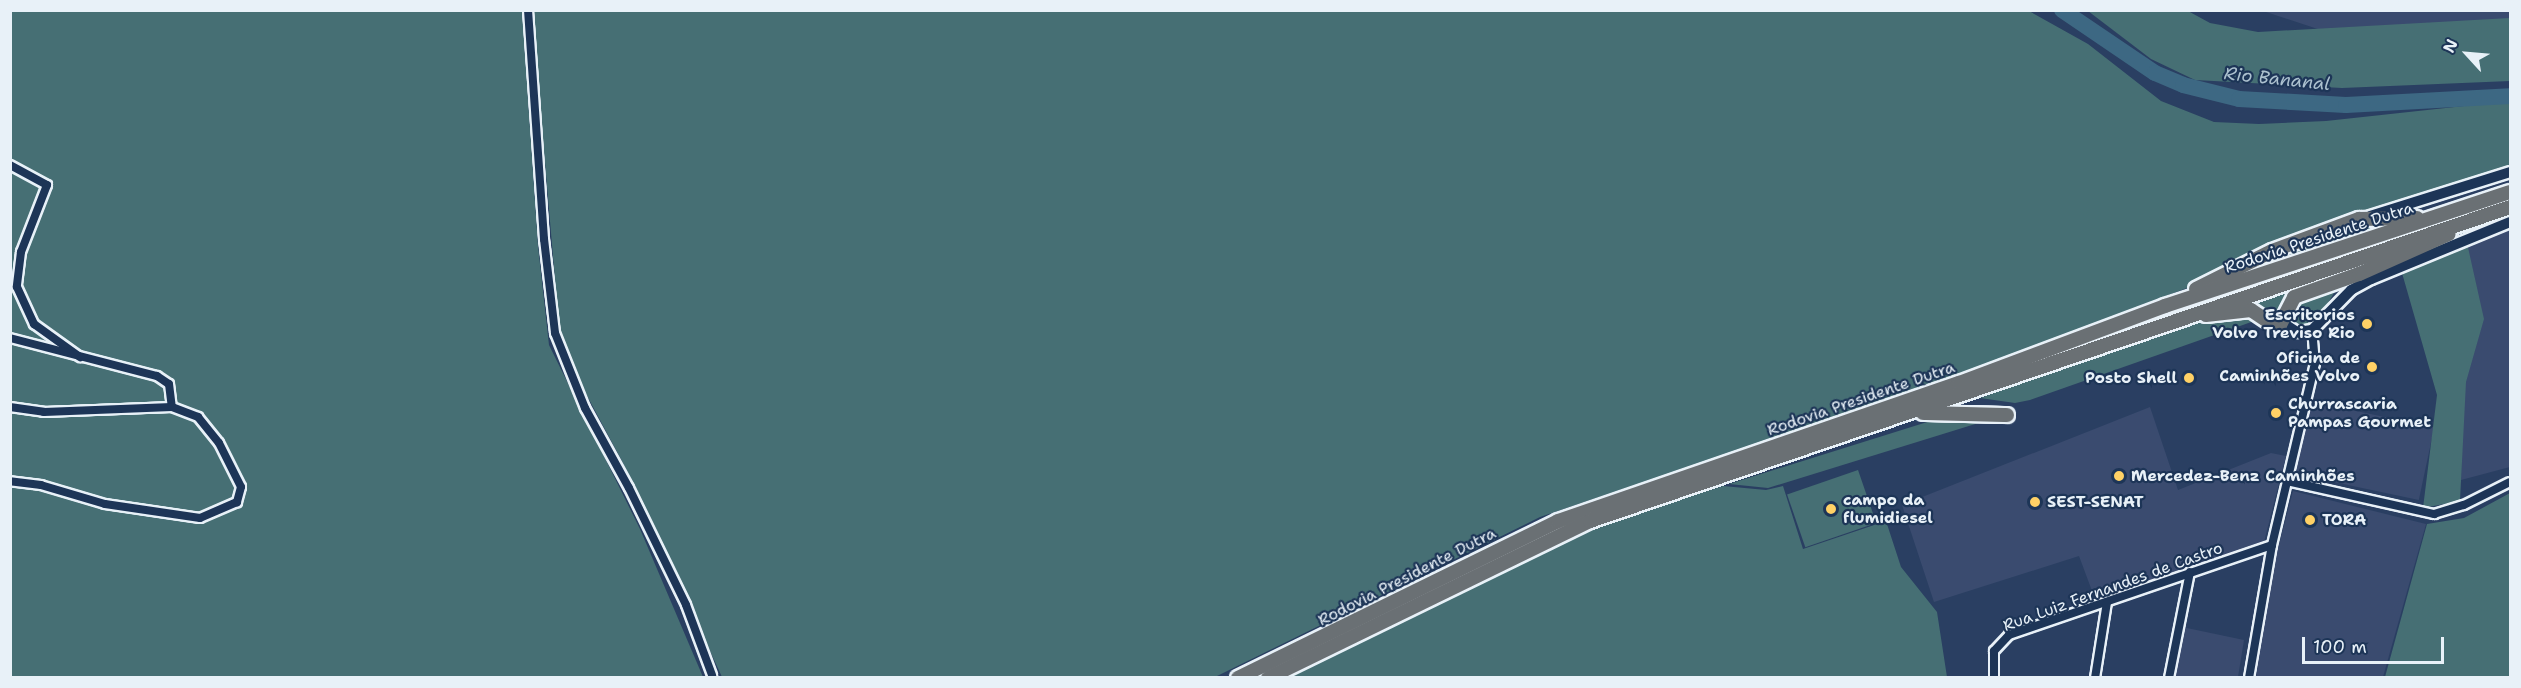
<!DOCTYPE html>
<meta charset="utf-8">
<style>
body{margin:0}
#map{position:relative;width:2521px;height:688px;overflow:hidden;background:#2a3f62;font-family:"Shantell Sans",sans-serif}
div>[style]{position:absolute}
.built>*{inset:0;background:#3a4b6f;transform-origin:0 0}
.green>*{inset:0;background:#466f74;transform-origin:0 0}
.river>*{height:16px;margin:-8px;padding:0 8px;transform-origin:8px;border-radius:8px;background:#3d6883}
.roads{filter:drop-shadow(2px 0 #e8f1f8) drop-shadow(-2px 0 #e8f1f8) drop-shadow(0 2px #e8f1f8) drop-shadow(0 -2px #e8f1f8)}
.street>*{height:8px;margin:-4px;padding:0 4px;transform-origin:4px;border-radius:4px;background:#1d3557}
.secondary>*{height:10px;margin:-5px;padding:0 5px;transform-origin:5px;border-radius:5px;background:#1d3557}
.highway>*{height:14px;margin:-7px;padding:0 7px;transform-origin:7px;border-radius:7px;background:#6a7074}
.dots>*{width:16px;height:16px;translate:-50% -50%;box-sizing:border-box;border:3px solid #1d3557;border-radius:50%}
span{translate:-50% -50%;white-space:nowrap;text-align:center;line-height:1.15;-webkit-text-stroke:4.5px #1d3557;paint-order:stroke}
.street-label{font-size:16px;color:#e8f1f8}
.poi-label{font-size:16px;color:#e8f1f8;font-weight:700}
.right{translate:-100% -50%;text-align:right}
.left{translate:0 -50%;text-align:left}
.water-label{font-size:18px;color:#acc1cf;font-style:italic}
.frame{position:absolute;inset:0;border:12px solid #e8f1f8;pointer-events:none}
.north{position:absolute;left:2437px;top:24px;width:60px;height:60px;-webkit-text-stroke:4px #1d3557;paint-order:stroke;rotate:296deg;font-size:16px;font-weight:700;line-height:24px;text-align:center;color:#e8f1f8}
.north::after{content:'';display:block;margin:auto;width:21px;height:27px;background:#e8f1f8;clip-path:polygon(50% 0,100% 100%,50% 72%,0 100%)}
.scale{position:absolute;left:2302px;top:637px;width:142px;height:27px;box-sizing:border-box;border:3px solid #e8f1f8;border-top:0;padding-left:8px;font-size:18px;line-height:21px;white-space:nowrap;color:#e8f1f8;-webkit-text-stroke:4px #1d3557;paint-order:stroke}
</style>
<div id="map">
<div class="built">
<i style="clip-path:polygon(2263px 11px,2510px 11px,2510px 48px,2357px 42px)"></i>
<i style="clip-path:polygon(2510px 230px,2510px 467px,2461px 480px,2465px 245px)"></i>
<i style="left:2309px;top:401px;width:128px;height:74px;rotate:12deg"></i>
<i style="clip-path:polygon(2150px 407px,2178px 490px,2271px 453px,2286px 456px,2264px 542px,2095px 599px,2079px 556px,1934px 602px,1902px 505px)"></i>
<i style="clip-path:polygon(2293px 491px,2426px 524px,2383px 677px,2256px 677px,2275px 560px)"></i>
<i style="clip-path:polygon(2182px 627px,2244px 640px,2238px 677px,2171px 678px)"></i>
</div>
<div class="green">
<i style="clip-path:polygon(10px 11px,522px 11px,538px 246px,549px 345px,640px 529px,703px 677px,11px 677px)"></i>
<i style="clip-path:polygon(532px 11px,2029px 11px,2088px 44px,2161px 101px,2214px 122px,2259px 124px,2326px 121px,2510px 101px,2510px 166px,2441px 187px,2227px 267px,2187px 288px,1899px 396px,1540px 517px,1215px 677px,722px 677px,623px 463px,577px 377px,559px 326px)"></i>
<i style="clip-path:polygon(2088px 11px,2188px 11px,2210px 23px,2258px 32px,2510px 18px,2510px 81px,2342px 88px,2195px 80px,2151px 59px)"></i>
<i style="clip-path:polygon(2400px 222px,2200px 290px,2245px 267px,2357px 226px)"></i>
<i style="clip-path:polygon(2467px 243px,2484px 319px,2466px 382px,2460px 501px,2423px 508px,2437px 395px,2402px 273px)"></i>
<i style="clip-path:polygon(2366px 264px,2287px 292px,2275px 318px,2233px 306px)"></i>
<i style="clip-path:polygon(2349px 283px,2334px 293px,2320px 316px,2307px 328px,2291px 320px,2292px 304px)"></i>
<i style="clip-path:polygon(2246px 314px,2257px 320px,2030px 400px,2015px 403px,1980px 398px,2172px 328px)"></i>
<i style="clip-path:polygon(1940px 418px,1985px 421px,1768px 488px,1729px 484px)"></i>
<i style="left:1858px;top:470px;width:56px;height:75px;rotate:71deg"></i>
<i style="clip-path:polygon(1723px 486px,1766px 490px,1783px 486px,1803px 549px,1886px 521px,1901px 567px,1937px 612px,1947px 677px,1285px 678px,1603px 523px)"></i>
<i style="clip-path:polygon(2510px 493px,2510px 677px,2385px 677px,2427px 524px,2464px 518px)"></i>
</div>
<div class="river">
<i style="left:2062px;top:10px;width:112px;rotate:34.1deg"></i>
<i style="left:2155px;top:73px;width:30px;rotate:23deg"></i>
<i style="left:2183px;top:85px;width:58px;rotate:14deg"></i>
<i style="left:2239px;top:99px;width:107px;rotate:3.2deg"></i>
<i style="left:2346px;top:105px;width:164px;rotate:-3.1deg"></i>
</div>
<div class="roads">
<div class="street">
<i style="left:528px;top:10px;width:230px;rotate:86deg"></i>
<i style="left:544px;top:239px;width:95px;rotate:83.3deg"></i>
<i style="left:555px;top:333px;width:81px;rotate:68.2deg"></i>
<i style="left:585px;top:408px;width:91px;rotate:61.2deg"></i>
<i style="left:629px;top:488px;width:130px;rotate:64deg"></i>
<i style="left:686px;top:605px;width:75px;rotate:69.6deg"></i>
<i style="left:10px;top:165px;width:42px;rotate:28.4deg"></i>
<i style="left:47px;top:185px;width:72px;rotate:111.2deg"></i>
<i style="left:21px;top:252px;width:35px;rotate:97deg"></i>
<i style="left:17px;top:287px;width:41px;rotate:65.3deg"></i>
<i style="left:34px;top:324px;width:57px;rotate:35.7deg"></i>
<i style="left:10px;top:338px;width:152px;rotate:14.5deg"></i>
<i style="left:157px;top:376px;width:14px;rotate:34deg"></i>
<i style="left:169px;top:384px;width:23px;rotate:83deg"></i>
<i style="left:10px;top:407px;width:34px;rotate:8deg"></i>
<i style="left:44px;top:412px;width:128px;rotate:-2.2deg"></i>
<i style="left:172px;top:407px;width:28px;rotate:21deg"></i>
<i style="left:198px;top:417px;width:33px;rotate:51deg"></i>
<i style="left:219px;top:443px;width:49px;rotate:63.4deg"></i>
<i style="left:241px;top:487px;width:16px;rotate:105deg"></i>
<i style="left:237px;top:502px;width:40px;rotate:156.6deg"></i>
<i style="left:200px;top:518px;width:96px;rotate:-171.6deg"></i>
<i style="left:105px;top:504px;width:67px;rotate:-163.5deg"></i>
<i style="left:41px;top:485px;width:31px;rotate:-173deg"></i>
<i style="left:2287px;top:481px;width:151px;rotate:12.7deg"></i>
<i style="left:2434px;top:514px;width:31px;rotate:-17deg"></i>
<i style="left:2464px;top:505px;width:51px;rotate:-26.6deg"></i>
<i style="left:1994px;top:678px;width:27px;rotate:-90deg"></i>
<i style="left:1994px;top:651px;width:22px;rotate:-47deg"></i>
<i style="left:2009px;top:635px;width:278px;rotate:-18.9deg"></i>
<i style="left:2095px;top:678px;width:77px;rotate:-81deg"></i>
<i style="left:2169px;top:678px;width:108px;rotate:-78.8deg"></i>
<i style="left:2249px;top:678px;width:135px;rotate:-80.2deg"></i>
<i style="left:2272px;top:545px;width:187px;rotate:-76.7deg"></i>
<i style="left:2315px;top:363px;width:33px;rotate:-95deg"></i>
</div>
<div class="secondary">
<i style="left:2370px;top:216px;width:147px;rotate:-17.4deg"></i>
<i style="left:2283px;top:323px;width:17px;rotate:33deg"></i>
<i style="left:2297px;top:332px;width:15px;rotate:-8deg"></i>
<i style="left:2312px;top:330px;width:56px;rotate:-45.7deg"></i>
<i style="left:2351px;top:290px;width:23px;rotate:-29deg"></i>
<i style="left:2371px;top:279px;width:150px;rotate:-22.3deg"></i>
</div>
<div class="highway">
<i style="left:2196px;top:289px;width:85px;rotate:-26.6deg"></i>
<i style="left:2272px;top:251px;width:93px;rotate:-20.2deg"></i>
<i style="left:2359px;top:219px;width:58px;rotate:-1deg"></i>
<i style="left:2206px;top:315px;width:45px;rotate:-6.3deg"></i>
<i style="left:2251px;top:310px;width:25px;rotate:34deg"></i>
<i style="left:2272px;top:324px;width:8px;rotate:7deg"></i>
<i style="left:2280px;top:325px;width:31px;rotate:-63deg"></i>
<i style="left:2294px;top:297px;width:69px;rotate:-19.5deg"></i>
<i style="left:2359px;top:274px;width:98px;rotate:-24deg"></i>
<i style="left:1923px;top:413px;width:84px;rotate:1.4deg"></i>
<i style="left:1238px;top:678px;width:356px;rotate:-26.1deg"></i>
<i style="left:1558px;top:521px;width:424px;rotate:-19deg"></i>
<i style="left:1959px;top:383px;width:220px;rotate:-20.5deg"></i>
<i style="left:2165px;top:306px;width:363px;rotate:-18.3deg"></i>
<i style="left:1268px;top:678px;width:358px;rotate:-26deg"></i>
<i style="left:1590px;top:521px;width:972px;rotate:-18.84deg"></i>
</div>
</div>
<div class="dots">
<i style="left:2367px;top:324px;background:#ffd166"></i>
<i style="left:2372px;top:367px;background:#ffd166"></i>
<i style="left:2189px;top:378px;background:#ffd166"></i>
<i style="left:2276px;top:413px;background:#ffd166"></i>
<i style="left:2119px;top:476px;background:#ffd166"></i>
<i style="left:2035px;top:502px;background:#ffd166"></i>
<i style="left:1831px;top:509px;background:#ffd166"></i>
<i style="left:2310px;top:520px;background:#ffd166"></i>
</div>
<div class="street-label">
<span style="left:2319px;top:238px;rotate:-18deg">Rodovia Presidente Dutra</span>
<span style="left:1861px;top:399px;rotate:-19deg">Rodovia Presidente Dutra</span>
<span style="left:1407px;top:577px;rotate:-27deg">Rodovia Presidente Dutra</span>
<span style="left:2113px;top:587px;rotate:-20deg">Rua Luiz Fernandes de Castro</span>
</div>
<div class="poi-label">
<span class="right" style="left:2355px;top:324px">Escritorios<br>Volvo Treviso Rio</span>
<span class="right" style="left:2360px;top:367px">Oficina de<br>Caminhões Volvo</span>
<span class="right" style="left:2177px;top:378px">Posto Shell</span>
<span class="left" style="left:2288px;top:413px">Churrascaria<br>Pampas Gourmet</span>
<span class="left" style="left:2131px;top:476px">Mercedez-Benz Caminhões</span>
<span class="left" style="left:1843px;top:509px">campo da<br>flumidiesel</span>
<span class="left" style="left:2047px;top:502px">SEST-SENAT</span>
<span class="left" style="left:2322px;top:520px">TORA</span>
</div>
<div class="water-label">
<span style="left:2277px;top:79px;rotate:6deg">Rio Bananal</span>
</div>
<div class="frame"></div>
<div class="north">N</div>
<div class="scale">100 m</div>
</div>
